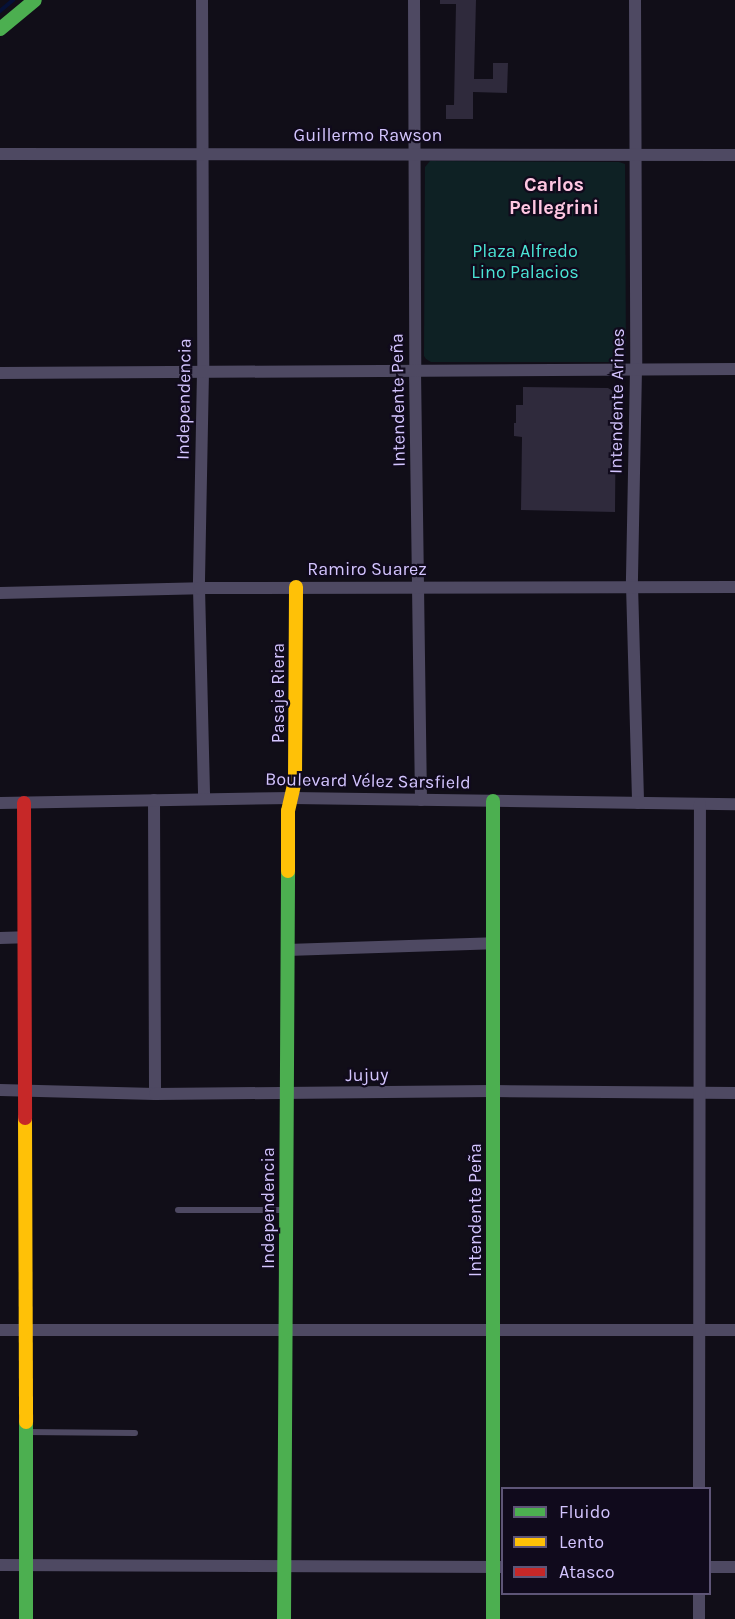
<!DOCTYPE html>
<meta charset="utf-8">
<style>
body{margin:0}
#map{position:relative;width:735px;height:1619px;overflow:hidden;background:#110e18;font-family:Karla,sans-serif}
div>[style]{position:absolute}
.green>*{inset:0;background:#0e2124}
.stream>*{height:4px;margin:-2px;padding:0 2px;transform-origin:2px;border-radius:2px;background:#061137}
.building>*{inset:0;background:#2f2a3c}
.lane>*{height:6px;margin:-3px;padding:0 3px;transform-origin:3px;border-radius:3px;background:#4e4962}
.street>*{height:12px;margin:-6px;padding:0 6px;transform-origin:6px;border-radius:6px;background:#4e4962}
.fast>*{height:14px;margin:-7px;padding:0 7px;transform-origin:7px;border-radius:7px;background:#4caf50}
.slow>*{height:14px;margin:-7px;padding:0 7px;transform-origin:7px;border-radius:7px;background:#ffc107}
.jam>*{height:14px;margin:-7px;padding:0 7px;transform-origin:7px;border-radius:7px;background:#c62828}
span{translate:-50% -50%;white-space:nowrap;text-align:center;line-height:1.15;-webkit-text-stroke:4.5px #100a1c;paint-order:stroke}
.street-label{font-size:18px;color:#d4c5ff}
.park-label{font-size:18px;color:#4be5d6}
.neighbourhood-label{font-size:20px;color:#ffc7e2;font-weight:700}
.legend{position:absolute;left:501px;top:1487px;width:210px;height:108px;box-sizing:border-box;background:#100a1c;border:2px solid #5e5577;margin:0;padding:8px 10px;list-style:none;font-size:18px;color:#d4c5ff}
.legend li{display:flex;align-items:center;gap:12px;height:30px}
.legend b{width:30px;border:2px solid #5e5577}
</style>
<div id="map">
<div class="green">
<i style="clip-path:polygon(430px 161px,619px 162px,625px 164px,626px 354px,623px 362px,431px 362px,426px 359px,424px 356px,425px 167px)"></i>
</div>
<div class="stream">
<i style="left:0;top:11px;width:17px;rotate:-40deg"></i>
</div>
<div class="building">
<i style="clip-path:polygon(440px 0,476px 0,474px 79px,493px 79px,493px 63px,508px 63px,507px 93px,473px 92px,473px 119px,446px 119px,446px 105px,454px 105px,456px 4px,440px 4px)"></i>
<i style="clip-path:polygon(523px 387px,608px 388px,616px 393px,615px 512px,521px 510px,522px 437px,514px 436px,514px 423px,516px 423px,516px 405px,523px 405px)"></i>
</div>
<div class="lane">
<i style="left:178px;top:1210px;width:107px"></i>
<i style="left:26px;top:1432px;width:109px;rotate:0.5deg"></i>
</div>
<div class="street">
<i style="left:202px;top:0;width:372px;rotate:89.8deg"></i>
<i style="left:203px;top:372px;width:216px;rotate:91.1deg"></i>
<i style="left:199px;top:588px;width:211px;rotate:88.6deg"></i>
<i style="left:414px;top:0;width:371px;rotate:89.8deg"></i>
<i style="left:415px;top:371px;width:429px;rotate:89.2deg"></i>
<i style="left:635px;top:0;width:369px;rotate:89.8deg"></i>
<i style="left:636px;top:369px;width:216px;rotate:91.1deg"></i>
<i style="left:632px;top:585px;width:218px;rotate:88.4deg"></i>
<i style="left:0;top:154px;width:735px;rotate:0.08deg"></i>
<i style="left:0;top:373px;width:735px;rotate:-0.31deg"></i>
<i style="left:0;top:593px;width:199px;rotate:-1.4deg"></i>
<i style="left:199px;top:588px;width:536px;rotate:-0.11deg"></i>
<i style="left:154px;top:800px;width:294px;rotate:89.8deg"></i>
<i style="left:0;top:803px;width:292px;rotate:-1deg"></i>
<i style="left:292px;top:798px;width:443px;rotate:0.8deg"></i>
<i style="left:0;top:938px;width:24px;rotate:-2deg"></i>
<i style="left:287px;top:950px;width:206px;rotate:-1.9deg"></i>
<i style="left:0;top:1090px;width:155px;rotate:1.5deg"></i>
<i style="left:155px;top:1094px;width:338px;rotate:-0.5deg"></i>
<i style="left:493px;top:1091px;width:242px;rotate:0.5deg"></i>
<i style="left:0;top:1330px;width:735px"></i>
<i style="left:699px;top:1488px;width:684px;rotate:-89.92deg"></i>
<i style="left:0;top:1565px;width:502px;rotate:0.23deg"></i>
<i style="left:710px;top:1567px;width:25px"></i>
<i style="left:699px;top:1619px;width:25px;rotate:-90deg"></i>
</div>
<div class="fast">
<i style="left:0;top:29px;width:45px;rotate:-39.6deg"></i>
<i style="left:493px;top:801px;width:818px;rotate:90deg"></i>
<i style="left:26px;top:1422px;width:197px;rotate:90deg"></i>
<i style="left:284px;top:1619px;width:748px;rotate:-89.69deg"></i>
</div>
<div class="slow">
<i style="left:288px;top:871px;width:60px;rotate:-90deg"></i>
<i style="left:288px;top:811px;width:31px;rotate:-77deg"></i>
<i style="left:295px;top:781px;width:194px;rotate:-89.7deg"></i>
<i style="left:25px;top:1118px;width:304px;rotate:89.8deg"></i>
</div>
<div class="jam">
<i style="left:24px;top:803px;width:315px;rotate:89.8deg"></i>
</div>
<div class="street-label">
<span style="left:368px;top:135px">Guillermo Rawson</span>
<span style="left:184px;top:399px;rotate:-89deg">Independencia</span>
<span style="left:398px;top:400px;rotate:-91deg">Intendente Peña</span>
<span style="left:617px;top:401px;rotate:-89deg">Intendente Arines</span>
<span style="left:367px;top:569px">Ramiro Suarez</span>
<span style="left:278px;top:693px;rotate:-90deg">Pasaje Riera</span>
<span style="left:368px;top:781px;rotate:1deg">Boulevard Vélez Sarsfield</span>
<span style="left:367px;top:1075px;rotate:-1deg">Jujuy</span>
<span style="left:268px;top:1208px;rotate:-90deg">Independencia</span>
<span style="left:475px;top:1210px;rotate:-90deg">Intendente Peña</span>
</div>
<div class="park-label">
<span style="left:525px;top:262px">Plaza Alfredo<br>Lino Palacios</span>
</div>
<div class="neighbourhood-label">
<span style="left:554px;top:196px">Carlos<br>Pellegrini</span>
</div>
<ul class="legend">
<li><b style="height:8px;background:#4caf50"></b>Fluido</li>
<li><b style="height:8px;background:#ffc107"></b>Lento</li>
<li><b style="height:8px;background:#c62828"></b>Atasco</li>
</ul>
</div>
